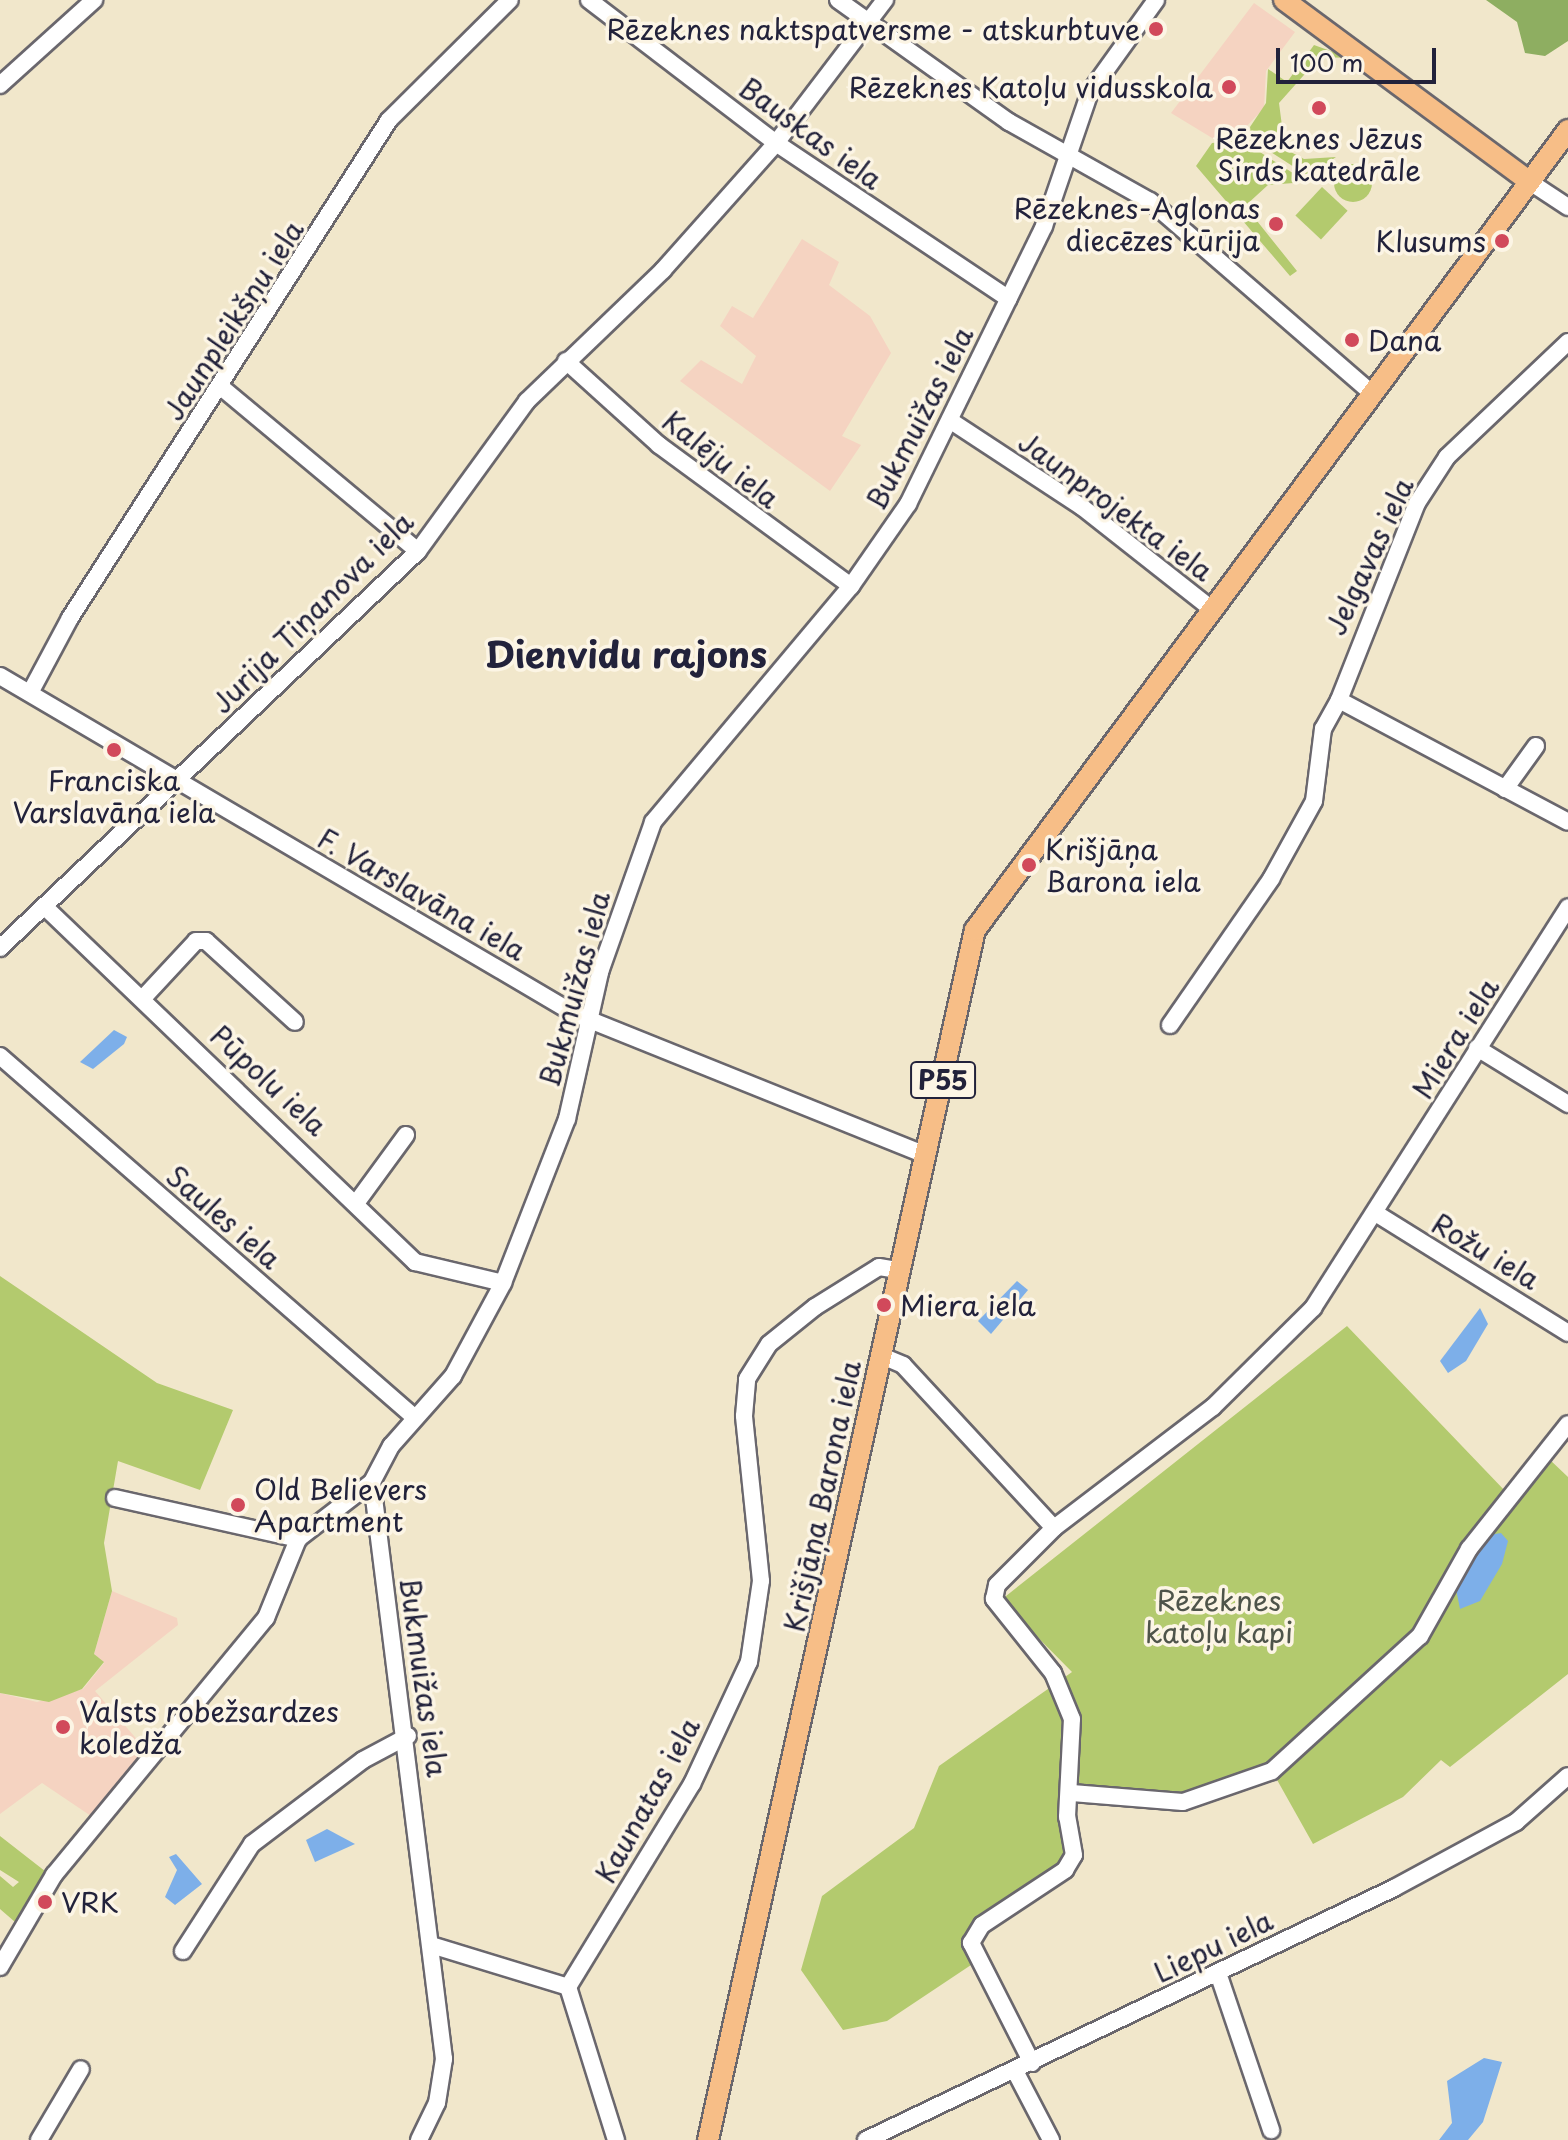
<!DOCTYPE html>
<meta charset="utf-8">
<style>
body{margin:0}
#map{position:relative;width:1568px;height:2140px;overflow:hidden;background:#f1e7cb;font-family:"Playpen Sans",sans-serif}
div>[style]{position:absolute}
.built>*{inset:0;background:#f5d3c1}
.green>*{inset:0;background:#b3ca6e;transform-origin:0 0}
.round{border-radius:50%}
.forest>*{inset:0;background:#8eae61}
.water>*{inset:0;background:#7dafe9}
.roads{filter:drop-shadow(2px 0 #6a676d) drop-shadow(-2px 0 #6a676d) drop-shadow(0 2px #6a676d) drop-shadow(0 -2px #6a676d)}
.minor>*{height:16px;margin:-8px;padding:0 8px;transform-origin:8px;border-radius:8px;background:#fff}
.major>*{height:20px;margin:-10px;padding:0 10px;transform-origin:10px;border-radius:10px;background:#f7be87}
.dots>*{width:22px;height:22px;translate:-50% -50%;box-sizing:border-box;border:4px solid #fcf5e5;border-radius:50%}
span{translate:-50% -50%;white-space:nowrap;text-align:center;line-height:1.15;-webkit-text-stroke:7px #fcf5e5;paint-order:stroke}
.shield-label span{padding:2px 6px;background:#fcf5e5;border:2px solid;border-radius:6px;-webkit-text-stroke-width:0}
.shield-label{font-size:26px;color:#22223b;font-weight:700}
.poi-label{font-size:28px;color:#22223b}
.right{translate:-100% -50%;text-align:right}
.left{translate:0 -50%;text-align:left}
.street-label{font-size:28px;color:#22223b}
.park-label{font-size:28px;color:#4e544a}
.district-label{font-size:36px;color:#22223b;font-weight:700}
.scale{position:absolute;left:1276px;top:48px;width:160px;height:36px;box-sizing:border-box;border:4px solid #22223b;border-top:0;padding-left:10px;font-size:24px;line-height:28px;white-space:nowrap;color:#22223b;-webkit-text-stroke:6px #fcf5e5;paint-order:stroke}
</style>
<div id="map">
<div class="built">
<i style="clip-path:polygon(1254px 3px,1295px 32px,1266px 71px,1264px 108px,1227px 147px,1171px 113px)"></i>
<i style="clip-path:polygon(802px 239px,839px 262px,829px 285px,870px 316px,891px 353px,842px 436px,861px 445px,830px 491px,680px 381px,701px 360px,742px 384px,756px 356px,720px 326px,732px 306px,753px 318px)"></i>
<i style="clip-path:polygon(112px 1591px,177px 1618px,178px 1625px,95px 1691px,147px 1751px,91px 1816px,42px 1783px,0 1814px,0 1693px,37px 1702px,83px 1689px,104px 1663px,94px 1654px)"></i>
</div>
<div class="green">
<i style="clip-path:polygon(1314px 45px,1350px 58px,1320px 57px,1279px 103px,1285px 149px,1304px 159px,1336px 157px,1308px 176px,1252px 140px,1250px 127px,1266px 103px,1268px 69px,1287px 82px)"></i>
<i style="clip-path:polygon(1241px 140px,1307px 182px,1268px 185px,1245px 206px,1297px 271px,1290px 276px,1196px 166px,1212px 143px)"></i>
<i class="round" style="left:1334px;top:164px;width:38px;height:38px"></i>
<i style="left:1322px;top:187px;width:35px;height:39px;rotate:43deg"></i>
<i style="clip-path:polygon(0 1276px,157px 1383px,233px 1410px,200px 1490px,118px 1461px,104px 1543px,112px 1591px,94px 1654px,104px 1662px,82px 1689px,49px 1702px,0 1693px)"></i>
<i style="clip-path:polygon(1347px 1326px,1507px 1493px,1432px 1614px,1256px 1775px,1176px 1800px,1064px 1800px,1068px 1861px,969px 1927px,964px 1942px,974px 1963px,887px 2021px,843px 2030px,801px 1970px,822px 1896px,914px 1828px,939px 1766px,1072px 1672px,1001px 1600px)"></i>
<i style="clip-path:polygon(1548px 1458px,1568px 1477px,1568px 1674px,1450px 1767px,1441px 1760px,1403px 1797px,1313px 1844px,1276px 1778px,1427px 1635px,1478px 1548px)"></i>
<i style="clip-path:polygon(0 1836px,50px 1875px,15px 1922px,0 1909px,0 1876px,13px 1887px,19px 1882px,0 1870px)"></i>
</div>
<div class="forest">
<i style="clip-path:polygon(1486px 0,1568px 0,1568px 41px,1545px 56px,1525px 53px,1517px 22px)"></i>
</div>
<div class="water">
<i style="clip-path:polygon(114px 1030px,127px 1037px,124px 1044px,93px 1069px,80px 1062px)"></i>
<i style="clip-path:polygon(1017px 1281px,1028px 1290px,991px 1334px,978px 1321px)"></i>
<i style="clip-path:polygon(1480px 1308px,1488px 1324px,1466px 1361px,1448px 1373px,1440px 1361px)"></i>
<i style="clip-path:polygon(1501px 1533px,1508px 1541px,1502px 1564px,1480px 1601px,1460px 1609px,1456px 1589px,1489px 1535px)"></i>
<i style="clip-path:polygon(327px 1829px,355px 1844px,315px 1862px,306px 1840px)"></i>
<i style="clip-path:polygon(176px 1854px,202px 1884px,175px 1905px,165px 1897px,177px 1870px,169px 1857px)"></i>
<i style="clip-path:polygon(1484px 2058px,1502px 2062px,1483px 2122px,1468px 2140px,1439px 2140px,1452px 2123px,1447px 2081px)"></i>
</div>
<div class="roads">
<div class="minor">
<i style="left:589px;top:0;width:235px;rotate:37.4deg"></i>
<i style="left:776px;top:143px;width:280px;rotate:33.8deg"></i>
<i style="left:838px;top:0;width:210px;rotate:35.5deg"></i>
<i style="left:1009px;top:122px;width:162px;rotate:29.3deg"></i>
<i style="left:1150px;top:201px;width:294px;rotate:40.9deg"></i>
<i style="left:0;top:85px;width:127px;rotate:-42.1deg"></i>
<i style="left:1527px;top:180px;width:49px;rotate:33.4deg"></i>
<i style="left:1568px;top:342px;width:167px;rotate:136.5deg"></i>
<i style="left:1447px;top:457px;width:55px;rotate:123.1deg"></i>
<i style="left:1417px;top:503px;width:212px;rotate:111.6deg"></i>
<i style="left:1339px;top:700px;width:259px;rotate:28deg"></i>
<i style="left:566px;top:361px;width:125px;rotate:42.1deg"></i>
<i style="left:659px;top:445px;width:238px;rotate:36.3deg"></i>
<i style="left:221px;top:387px;width:256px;rotate:39.8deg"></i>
<i style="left:951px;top:421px;width:157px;rotate:33.3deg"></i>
<i style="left:1082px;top:507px;width:162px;rotate:38.2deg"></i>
<i style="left:0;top:676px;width:667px;rotate:30.45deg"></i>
<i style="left:575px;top:1014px;width:378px;rotate:21.9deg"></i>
<i style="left:30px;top:693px;width:85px;rotate:-61.9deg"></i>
<i style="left:70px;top:618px;width:591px;rotate:-57.36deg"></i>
<i style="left:389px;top:120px;width:170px;rotate:-44.8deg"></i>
<i style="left:1505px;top:789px;width:53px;rotate:-54.2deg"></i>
<i style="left:45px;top:907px;width:513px;rotate:43.81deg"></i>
<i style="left:415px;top:1262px;width:90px;rotate:13.4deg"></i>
<i style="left:0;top:948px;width:576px;rotate:-43.52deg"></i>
<i style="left:418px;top:551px;width:185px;rotate:-54deg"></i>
<i style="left:527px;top:401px;width:189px;rotate:-43.9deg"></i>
<i style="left:663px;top:270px;width:170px;rotate:-48.3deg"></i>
<i style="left:776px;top:143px;width:180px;rotate:-52.7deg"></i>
<i style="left:144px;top:997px;width:76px;rotate:-47.1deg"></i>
<i style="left:196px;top:941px;width:10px"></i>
<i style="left:206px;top:941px;width:120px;rotate:42.3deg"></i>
<i style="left:1170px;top:1025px;width:178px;rotate:-55.3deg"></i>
<i style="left:1271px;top:879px;width:89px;rotate:-61.1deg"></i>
<i style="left:1314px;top:801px;width:73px;rotate:-82.9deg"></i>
<i style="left:1323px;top:729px;width:33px;rotate:-61deg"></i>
<i style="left:1477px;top:1048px;width:107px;rotate:31.6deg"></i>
<i style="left:0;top:1056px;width:549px;rotate:41.09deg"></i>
<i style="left:357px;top:1202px;width:83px;rotate:-53.8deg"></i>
<i style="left:1377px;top:1214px;width:225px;rotate:31.9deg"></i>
<i style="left:882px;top:1356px;width:23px;rotate:23deg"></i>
<i style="left:903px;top:1365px;width:222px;rotate:47.2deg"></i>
<i style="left:1054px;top:1528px;width:200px;rotate:-37.3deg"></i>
<i style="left:1213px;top:1407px;width:141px;rotate:-44.7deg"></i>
<i style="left:1313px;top:1308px;width:475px;rotate:-57.5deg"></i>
<i style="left:115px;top:1498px;width:188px;rotate:12.6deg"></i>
<i style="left:1072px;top:1793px;width:111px;rotate:4.6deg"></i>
<i style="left:1183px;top:1802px;width:94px;rotate:-19.2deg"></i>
<i style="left:1272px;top:1771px;width:200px;rotate:-42.4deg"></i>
<i style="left:1420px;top:1636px;width:100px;rotate:-60.6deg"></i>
<i style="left:1469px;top:1549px;width:159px;rotate:-51.6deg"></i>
<i style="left:431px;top:1945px;width:143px;rotate:17deg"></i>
<i style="left:183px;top:1951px;width:127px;rotate:-57.2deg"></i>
<i style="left:252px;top:1844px;width:139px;rotate:-37.1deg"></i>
<i style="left:363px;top:1760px;width:51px;rotate:-28.1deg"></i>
<i style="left:0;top:1967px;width:107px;rotate:-59.6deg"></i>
<i style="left:54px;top:1875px;width:333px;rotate:-50.5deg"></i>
<i style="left:266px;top:1618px;width:85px;rotate:-67.9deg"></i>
<i style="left:298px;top:1539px;width:93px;rotate:-37.6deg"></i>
<i style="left:1218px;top:1973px;width:166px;rotate:71.3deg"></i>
<i style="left:1032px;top:2063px;width:135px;rotate:-116.9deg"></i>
<i style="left:971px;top:1943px;width:21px;rotate:-59deg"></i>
<i style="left:982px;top:1925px;width:100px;rotate:-33.5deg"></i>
<i style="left:1065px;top:1870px;width:17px;rotate:-59deg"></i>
<i style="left:1074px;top:1855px;width:39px;rotate:-100deg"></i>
<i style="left:1067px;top:1817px;width:98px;rotate:-87.1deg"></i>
<i style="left:1072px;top:1719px;width:50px;rotate:-112.4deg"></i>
<i style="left:1053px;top:1673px;width:95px;rotate:-128.6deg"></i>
<i style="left:994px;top:1599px;width:14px;rotate:-78deg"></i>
<i style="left:997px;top:1585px;width:81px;rotate:-45deg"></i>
<i style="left:1015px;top:2071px;width:78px;rotate:62.4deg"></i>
<i style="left:39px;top:2140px;width:82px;rotate:-59.4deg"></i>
<i style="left:419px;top:2140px;width:41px;rotate:-64.1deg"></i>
<i style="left:437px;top:2103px;width:45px;rotate:-81deg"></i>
<i style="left:444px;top:2059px;width:581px;rotate:-97.11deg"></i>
<i style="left:372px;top:1482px;width:41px;rotate:-62.2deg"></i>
<i style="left:391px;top:1446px;width:94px;rotate:-48.5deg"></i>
<i style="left:453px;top:1376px;width:106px;rotate:-61.7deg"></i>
<i style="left:503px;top:1283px;width:176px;rotate:-68.7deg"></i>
<i style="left:567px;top:1119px;width:151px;rotate:-77.3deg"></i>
<i style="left:600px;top:972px;width:159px;rotate:-70.5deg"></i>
<i style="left:653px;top:822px;width:308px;rotate:-50deg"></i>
<i style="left:851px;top:586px;width:100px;rotate:-55.2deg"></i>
<i style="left:908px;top:504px;width:309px;rotate:-63.9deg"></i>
<i style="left:1044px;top:226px;width:142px;rotate:-71.1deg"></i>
<i style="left:1090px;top:92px;width:113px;rotate:-54.3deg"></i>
<i style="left:616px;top:2140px;width:160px;rotate:-107.4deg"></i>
<i style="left:568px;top:1987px;width:238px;rotate:-58.6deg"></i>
<i style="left:692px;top:1784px;width:135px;rotate:-65deg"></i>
<i style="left:749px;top:1662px;width:82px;rotate:-81.6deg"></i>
<i style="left:761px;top:1581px;width:166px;rotate:-95.9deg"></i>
<i style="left:744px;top:1416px;width:37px;rotate:-85deg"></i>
<i style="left:747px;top:1379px;width:41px;rotate:-57.8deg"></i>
<i style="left:769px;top:1344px;width:59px;rotate:-38.8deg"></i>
<i style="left:815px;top:1307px;width:75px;rotate:-32deg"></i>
<i style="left:879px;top:1267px;width:18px;rotate:9deg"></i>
<i style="left:866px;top:2140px;width:585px;rotate:-25.51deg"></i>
<i style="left:1394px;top:1888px;width:139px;rotate:-28.4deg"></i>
<i style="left:1516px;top:1822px;width:69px;rotate:-41.5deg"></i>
</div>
<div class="major">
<i style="left:1284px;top:0;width:302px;rotate:36.5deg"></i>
<i style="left:708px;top:2140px;width:1239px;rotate:-77.56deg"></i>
<i style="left:975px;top:930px;width:996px;rotate:-53.45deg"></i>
</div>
</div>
<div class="dots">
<i style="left:1156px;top:29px;background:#d1495b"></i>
<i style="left:1229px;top:87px;background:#d1495b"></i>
<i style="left:1319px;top:108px;background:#d1495b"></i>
<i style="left:1276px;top:224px;background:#d1495b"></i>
<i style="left:1502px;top:241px;background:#d1495b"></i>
<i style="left:1352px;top:340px;background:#d1495b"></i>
<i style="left:114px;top:750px;background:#d1495b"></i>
<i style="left:1029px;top:865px;background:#d1495b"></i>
<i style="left:884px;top:1305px;background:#d1495b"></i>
<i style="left:238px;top:1505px;background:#d1495b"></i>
<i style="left:63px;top:1727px;background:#d1495b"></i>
<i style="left:45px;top:1902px;background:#d1495b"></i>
</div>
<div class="shield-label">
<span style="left:943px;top:1080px">P55</span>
</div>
<div class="poi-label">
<span class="right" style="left:1140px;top:29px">Rēzeknes naktspatversme - atskurbtuve</span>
<span class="right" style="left:1213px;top:87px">Rēzeknes Katoļu vidusskola</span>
<span style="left:1319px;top:154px">Rēzeknes Jēzus<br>Sirds katedrāle</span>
<span class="right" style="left:1260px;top:224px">Rēzeknes-Aglonas<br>diecēzes kūrija</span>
<span class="right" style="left:1486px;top:241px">Klusums</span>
<span class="left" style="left:1368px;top:340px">Dana</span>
<span style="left:114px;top:796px">Franciska<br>Varslavāna iela</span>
<span class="left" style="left:1045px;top:865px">Krišjāņa<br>Barona iela</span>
<span class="left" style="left:900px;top:1305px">Miera iela</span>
<span class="left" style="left:254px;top:1505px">Old Believers<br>Apartment</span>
<span class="left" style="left:79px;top:1727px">Valsts robežsardzes<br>koledža</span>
<span class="left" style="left:61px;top:1902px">VRK</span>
</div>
<div class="street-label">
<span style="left:811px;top:133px;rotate:36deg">Bauskas iela</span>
<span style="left:233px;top:320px;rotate:-57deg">Jaunpleikšņu iela</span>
<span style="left:919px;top:418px;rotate:-63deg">Bukmuižas iela</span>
<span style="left:721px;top:459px;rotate:38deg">Kalēju iela</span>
<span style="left:1116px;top:506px;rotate:36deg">Jaunprojekta iela</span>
<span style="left:1369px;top:556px;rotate:-65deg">Jelgavas iela</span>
<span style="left:312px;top:612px;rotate:-45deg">Jurija Tiņanova iela</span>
<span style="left:422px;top:894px;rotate:30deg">F. Varslavāna iela</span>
<span style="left:574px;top:989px;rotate:-75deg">Bukmuižas iela</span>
<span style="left:1455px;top:1038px;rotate:-58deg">Miera iela</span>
<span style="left:269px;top:1080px;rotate:43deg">Pūpolu iela</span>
<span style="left:224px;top:1217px;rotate:41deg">Saules iela</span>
<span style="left:1486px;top:1251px;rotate:31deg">Rožu iela</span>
<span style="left:822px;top:1496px;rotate:-78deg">Krišjāņa Barona iela</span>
<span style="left:424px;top:1677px;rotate:82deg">Bukmuižas iela</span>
<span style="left:647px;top:1800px;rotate:-61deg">Kaunatas iela</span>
<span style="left:1213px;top:1946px;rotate:-26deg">Liepu iela</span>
</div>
<div class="park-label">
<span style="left:1219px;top:1616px">Rēzeknes<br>katoļu kapi</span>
</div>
<div class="district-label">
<span style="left:626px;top:654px">Dienvidu rajons</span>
</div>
<div class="scale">100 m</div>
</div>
